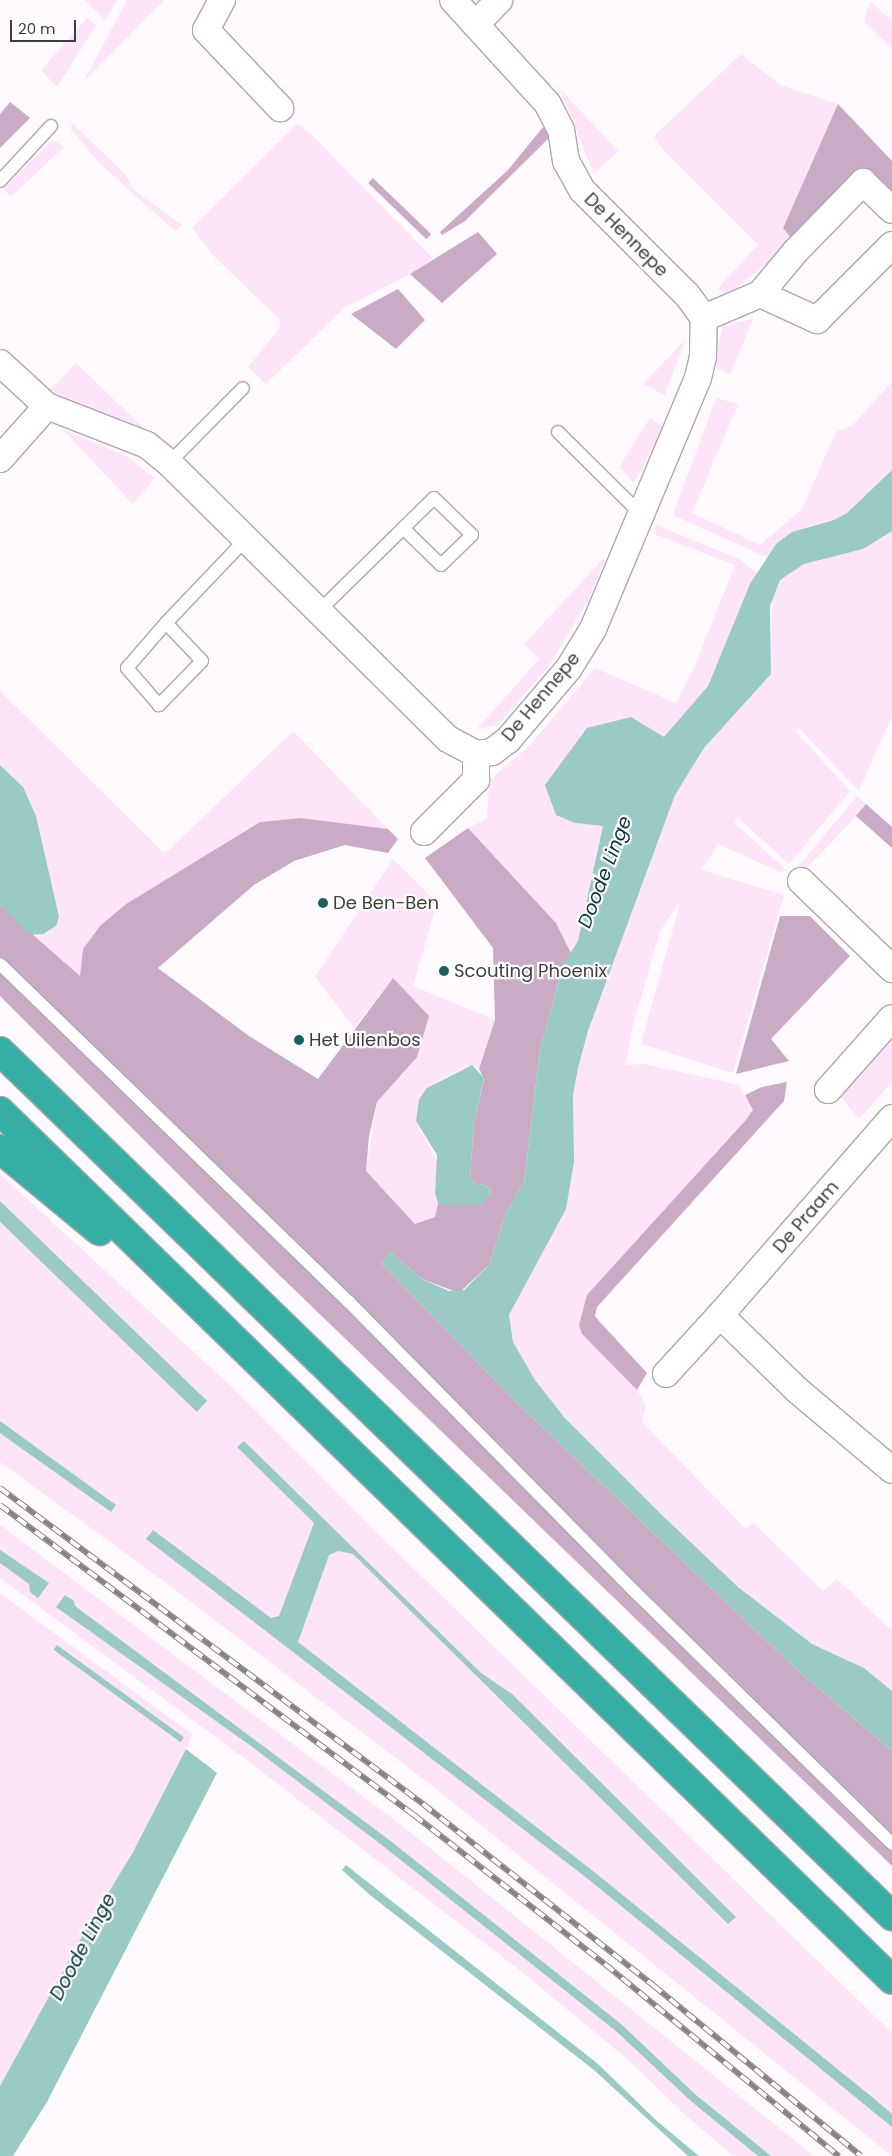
<!DOCTYPE html>
<style>
body{margin:0}
#map{position:relative;width:892px;height:2156px;overflow:hidden;background:#fefafe;font-family:Poppins,sans-serif}
div>[style]{position:absolute}
.green>*{inset:0;background:#fde4f9}
.forest>*{inset:0;background:#caabc5;transform-origin:0 0}
.water>*{inset:0;background:#99cac3;transform-origin:0 0}
.roads{filter:drop-shadow(1px 0 #ada8ac) drop-shadow(-1px 0 #ada8ac) drop-shadow(0 1px #ada8ac) drop-shadow(0 -1px #ada8ac)}
.service>*{height:12px;margin:-6px;padding:0 6px;transform-origin:6px;border-radius:6px;background:#fff}
.minor>*{height:26px;margin:-13px;padding:0 13px;transform-origin:13px;border-radius:13px;background:#fff}
.motorway>*{height:28px;margin:-14px;padding:0 14px;transform-origin:14px;border-radius:14px;background:#35afa4}
.rail>*{height:5.5px;margin-top:-2.75px;transform-origin:0;background:repeating-linear-gradient(90deg,#fff 0 11px,#848284 0 22px);box-sizing:border-box;border-block:1px solid #848284}
.dots>*{width:14px;height:14px;translate:-50% -50%;box-sizing:border-box;border:2px solid #fff;border-radius:50%}
span{translate:-50% -50%;white-space:nowrap;text-align:center;line-height:1.15;-webkit-text-stroke:4.5px #fff;paint-order:stroke}
.street-label{font-size:18px;color:#3e3c3e}
.poi-label{font-size:18px;color:#3e3c3e}
.left{translate:0 -50%;text-align:left}
.water-label{font-size:19px;color:#063531;font-style:italic}
.scale{position:absolute;left:10px;top:20px;width:66px;height:22px;box-sizing:border-box;border:2px solid #3e3c3e;border-top:0;padding-left:6px;font-size:15px;line-height:18px;white-space:nowrap;color:#3e3c3e;-webkit-text-stroke:4px #fff;paint-order:stroke}
</style>
<div id="map">
<div class="green">
<i style="clip-path:polygon(85px 0,117px 0,105px 21px)"></i>
<i style="clip-path:polygon(127px 0,164px 0,84px 81px)"></i>
<i style="clip-path:polygon(870px 1px,892px 21px,892px 48px,864px 22px)"></i>
<i style="clip-path:polygon(87px 18px,96px 25px,57px 87px,41px 70px)"></i>
<i style="clip-path:polygon(741px 54px,780px 85px,838px 104px,783px 228px,795px 243px,776px 262px,772px 259px,727px 296px,718px 288px,758px 245px,662px 149px,654px 136px)"></i>
<i style="clip-path:polygon(560px 89px,618px 151px,594px 174px)"></i>
<i style="clip-path:polygon(72px 123px,125px 174px,134px 190px,182px 225px,175px 231px,99px 163px,71px 129px)"></i>
<i style="clip-path:polygon(297px 124px,312px 135px,433px 258px,416px 271px,344px 308px,266px 384px,248px 367px,279px 329px,281px 321px,212px 254px,192px 228px)"></i>
<i style="clip-path:polygon(53px 140px,64px 147px,11px 197px,3px 189px)"></i>
<i style="clip-path:polygon(753px 319px,730px 375px,713px 365px,723px 325px)"></i>
<i style="clip-path:polygon(685px 340px,665px 395px,643px 384px)"></i>
<i style="clip-path:polygon(76px 363px,150px 434px,49px 391px)"></i>
<i style="clip-path:polygon(892px 382px,892px 470px,847px 513px,834px 520px,806px 527px,776px 544px,766px 557px,673px 515px,716px 398px,738px 404px,692px 513px,760px 545px,802px 509px,836px 432px,853px 425px)"></i>
<i style="clip-path:polygon(650px 418px,665px 428px,634px 483px,619px 467px)"></i>
<i style="clip-path:polygon(62px 429px,126px 456px,155px 478px,133px 504px)"></i>
<i style="clip-path:polygon(656px 525px,739px 559px,757px 573px,708px 686px,664px 738px,631px 717px,575px 823px,603px 826px,578px 941px,571px 953px,556px 923px,468px 828px,487px 819px,489px 788px,494px 776px,531px 744px,595px 668px,676px 703px,696px 663px,735px 565px,654px 534px)"></i>
<i style="clip-path:polygon(892px 531px,892px 716px,859px 791px,798px 727px,795px 731px,850px 791px,789px 864px,737px 817px,734px 822px,786px 870px,780px 872px,718px 844px,701px 870px,784px 895px,733px 1073px,641px 1044px,681px 900px,660px 931px,631px 1033px,626px 1065px,644px 1064px,739px 1085px,753px 1110px,579px 1325px,582px 1334px,637px 1390px,646px 1405px,642px 1422px,746px 1529px,754px 1523px,823px 1591px,837px 1579px,892px 1631px,892px 1691px,864px 1668px,812px 1644px,738px 1587px,664px 1517px,564px 1417px,535px 1380px,513px 1342px,509px 1315px,566px 1209px,574px 1162px,573px 1095px,578px 1068px,588px 1031px,675px 795px,704px 748px,771px 674px,772px 594px,780px 580px,804px 564px,863px 549px)"></i>
<i style="clip-path:polygon(606px 556px,589px 599px,549px 666px,498px 725px,477px 729px,539px 659px,524px 644px)"></i>
<i style="clip-path:polygon(0 691px,163px 852px,168px 851px,293px 731px,388px 829px,301px 818px,260px 822px,126px 904px,83px 949px,80px 977px,32px 936px,43px 934px,23px 787px,0 765px)"></i>
<i style="clip-path:polygon(857px 796px,866px 804px,862px 810px,804px 871px,798px 867px)"></i>
<i style="clip-path:polygon(393px 859px,437px 903px,413px 986px,495px 1020px,479px 1069px,472px 1065px,463px 1068px,437px 1082px,419px 1099px,416px 1122px,438px 1163px,435px 1186px,438px 1203px,435px 1217px,415px 1224px,366px 1171px,377px 1102px,417px 1057px,393px 978px,354px 1027px,315px 977px)"></i>
<i style="clip-path:polygon(892px 1034px,892px 1082px,859px 1119px,839px 1095px)"></i>
<i style="clip-path:polygon(0 1174px,234px 1389px,377px 1533px,892px 2033px,892px 2156px,431px 1785px,165px 1582px,0 1462px)"></i>
<i style="clip-path:polygon(0 1525px,400px 1824px,814px 2156px,733px 2156px,680px 2110px,624px 2056px,518px 1969px,244px 1758px,0 1578px)"></i>
<i style="clip-path:polygon(0 1593px,193px 1735px,132px 1854px,86px 1929px,0 2086px)"></i>
</div>
<div class="forest">
<i style="clip-path:polygon(10px 102px,30px 118px,0 148px,0 114px)"></i>
<i style="clip-path:polygon(838px 104px,892px 161px,892px 197px,877px 182px,795px 243px,783px 228px)"></i>
<i style="clip-path:polygon(543px 127px,552px 135px,465px 221px,442px 235px,440px 232px,508px 170px)"></i>
<i style="left:373px;top:178px;width:81px;height:7px;rotate:44deg"></i>
<i style="clip-path:polygon(478px 232px,497px 254px,442px 303px,410px 274px)"></i>
<i style="clip-path:polygon(398px 289px,425px 320px,396px 349px,351px 314px)"></i>
<i style="clip-path:polygon(866px 804px,892px 827px,892px 848px,856px 816px)"></i>
<i style="clip-path:polygon(301px 818px,388px 829px,398px 839px,388px 853px,345px 845px,294px 861px,254px 885px,158px 968px,249px 1036px,318px 1079px,393px 978px,429px 1016px,417px 1057px,377px 1102px,369px 1136px,366px 1171px,415px 1224px,435px 1217px,438px 1203px,473px 1205px,490px 1195px,491px 1189px,484px 1184px,477px 1185px,470px 1178px,474px 1123px,484px 1079px,479px 1069px,495px 1020px,493px 948px,425px 858px,468px 828px,556px 923px,571px 953px,563px 965px,540px 1051px,524px 1182px,505px 1215px,489px 1265px,459px 1293px,422px 1279px,390px 1252px,381px 1263px,515px 1401px,646px 1526px,796px 1669px,892px 1751px,892px 1866px,275px 1271px,0 996px,0 906px,80px 976px,83px 949px,100px 926px,126px 904px,260px 822px)"></i>
<i style="clip-path:polygon(780px 916px,810px 916px,850px 956px,771px 1039px,789px 1061px,736px 1074px)"></i>
<i style="clip-path:polygon(787px 1082px,784px 1101px,597px 1307px,595px 1316px,600px 1322px,647px 1373px,637px 1390px,582px 1334px,579px 1325px,587px 1295px,744px 1122px,753px 1110px,745px 1095px,762px 1087px)"></i>
</div>
<div class="water">
<i style="clip-path:polygon(892px 470px,892px 531px,863px 549px,804px 564px,780px 580px,770px 606px,771px 674px,704px 748px,675px 795px,588px 1031px,578px 1068px,573px 1095px,574px 1162px,566px 1209px,509px 1315px,513px 1342px,535px 1380px,564px 1417px,664px 1517px,738px 1587px,812px 1644px,864px 1668px,892px 1691px,892px 1751px,796px 1669px,646px 1526px,515px 1401px,381px 1263px,390px 1252px,422px 1279px,449px 1291px,464px 1290px,489px 1265px,505px 1215px,524px 1182px,540px 1051px,563px 965px,578px 941px,603px 826px,575px 823px,556px 815px,545px 785px,587px 728px,631px 717px,664px 737px,708px 686px,750px 584px,776px 544px,792px 532px,834px 520px,847px 513px)"></i>
<i style="clip-path:polygon(0 765px,23px 787px,36px 816px,59px 917px,56px 926px,43px 934px,29px 935px,0 906px)"></i>
<i style="clip-path:polygon(472px 1065px,484px 1078px,474px 1123px,470px 1178px,477px 1185px,484px 1184px,491px 1189px,490px 1195px,481px 1205px,443px 1206px,438px 1203px,435px 1193px,437px 1155px,416px 1121px,419px 1099px,427px 1088px)"></i>
<i style="left:0;top:1201px;width:288px;height:15px;rotate:44deg"></i>
<i style="clip-path:polygon(0 1421px,116px 1505px,111px 1512px,0 1433px)"></i>
<i style="clip-path:polygon(244px 1441px,481px 1673px,512px 1694px,736px 1917px,728px 1924px,353px 1554px,338px 1551px,329px 1555px,298px 1642px,593px 1871px,872px 2097px,892px 2114px,892px 2127px,588px 1879px,146px 1539px,153px 1530px,271px 1618px,279px 1616px,314px 1523px,237px 1447px)"></i>
<i style="clip-path:polygon(0 1550px,49px 1583px,38px 1598px,30px 1592px,29px 1584px,0 1563px)"></i>
<i style="clip-path:polygon(65px 1595px,74px 1601px,75px 1606px,388px 1839px,621px 2024px,696px 2095px,771px 2156px,758px 2156px,692px 2102px,616px 2031px,383px 1846px,251px 1746px,56px 1607px)"></i>
<i style="left:57px;top:1645px;width:157px;height:6px;rotate:36deg"></i>
<i style="clip-path:polygon(186px 1749px,217px 1773px,47px 2102px,13px 2156px,0 2156px,0 2086px,86px 1929px,132px 1854px)"></i>
<i style="clip-path:polygon(346px 1865px,598px 2064px,658px 2122px,699px 2156px,688px 2156px,594px 2070px,370px 1895px,342px 1870px)"></i>
</div>
<div class="roads">
<div class="service">
<i style="left:0;top:181px;width:75px;rotate:-47.2deg"></i>
<i style="left:558px;top:432px;width:118px;rotate:44.7deg"></i>
<i style="left:169px;top:463px;width:105px;rotate:-45.4deg"></i>
<i style="left:319px;top:611px;width:161px;rotate:-44.5deg"></i>
<i style="left:434px;top:498px;width:53px;rotate:44.2deg"></i>
<i style="left:472px;top:535px;width:43px;rotate:135.9deg"></i>
<i style="left:441px;top:565px;width:53px;rotate:-135.8deg"></i>
<i style="left:166px;top:623px;width:52px;rotate:46.5deg"></i>
<i style="left:202px;top:661px;width:62px;rotate:134.3deg"></i>
<i style="left:159px;top:705px;width:49px;rotate:-130.9deg"></i>
<i style="left:127px;top:668px;width:60px;rotate:-49.1deg"></i>
<i style="left:166px;top:623px;width:116px;rotate:-46.4deg"></i>
<i style="left:0;top:964px;width:486px;rotate:44.1deg"></i>
<i style="left:349px;top:1302px;width:406px;rotate:45.4deg"></i>
<i style="left:634px;top:1591px;width:361px;rotate:44.4deg"></i>
</div>
<div class="minor">
<i style="left:222px;top:0;width:34px;rotate:118deg"></i>
<i style="left:206px;top:30px;width:108px;rotate:46.5deg"></i>
<i style="left:477px;top:23px;width:32px;rotate:-46deg"></i>
<i style="left:760px;top:294px;width:63px;rotate:24.5deg"></i>
<i style="left:817px;top:320px;width:106px;rotate:-45deg"></i>
<i style="left:704px;top:318px;width:61px;rotate:-23.2deg"></i>
<i style="left:760px;top:294px;width:55px;rotate:-50.2deg"></i>
<i style="left:795px;top:252px;width:98px;rotate:-45.8deg"></i>
<i style="left:863px;top:182px;width:40px;rotate:44deg"></i>
<i style="left:0;top:363px;width:64px;rotate:42.5deg"></i>
<i style="left:47px;top:406px;width:107px;rotate:21.3deg"></i>
<i style="left:147px;top:445px;width:28px;rotate:39deg"></i>
<i style="left:169px;top:463px;width:392px;rotate:44.7deg"></i>
<i style="left:448px;top:739px;width:32px;rotate:28deg"></i>
<i style="left:476px;top:754px;width:16px;rotate:-7deg"></i>
<i style="left:492px;top:752px;width:20px;rotate:-37deg"></i>
<i style="left:508px;top:740px;width:94px;rotate:-49.7deg"></i>
<i style="left:569px;top:668px;width:46px;rotate:-58.4deg"></i>
<i style="left:593px;top:629px;width:272px;rotate:-67.3deg"></i>
<i style="left:698px;top:378px;width:22px;rotate:-77deg"></i>
<i style="left:703px;top:357px;width:39px;rotate:-89deg"></i>
<i style="left:704px;top:318px;width:29px;rotate:-126deg"></i>
<i style="left:687px;top:295px;width:148px;rotate:-135deg"></i>
<i style="left:582px;top:190px;width:33px;rotate:-119deg"></i>
<i style="left:566px;top:161px;width:31px;rotate:-99deg"></i>
<i style="left:561px;top:130px;width:30px;rotate:-117deg"></i>
<i style="left:547px;top:103px;width:139px;rotate:-132.4deg"></i>
<i style="left:0;top:459px;width:71px;rotate:-48.4deg"></i>
<i style="left:424px;top:832px;width:74px;rotate:-45deg"></i>
<i style="left:476px;top:780px;width:26px;rotate:-90deg"></i>
<i style="left:801px;top:881px;width:127px;rotate:44deg"></i>
<i style="left:828px;top:1090px;width:96px;rotate:-48.4deg"></i>
<i style="left:892px;top:1118px;width:262px;rotate:131.1deg"></i>
<i style="left:720px;top:1315px;width:107px;rotate:44.2deg"></i>
<i style="left:797px;top:1390px;width:124px;rotate:40.1deg"></i>
<i style="left:666px;top:1374px;width:80px;rotate:-47.5deg"></i>
</div>
<div class="motorway">
<i style="left:0;top:1051px;width:1243px;rotate:44.12deg"></i>
<i style="left:0;top:1111px;width:1245px;rotate:44.25deg"></i>
<i style="left:0;top:1149px;width:129px;rotate:39.6deg"></i>
</div>
</div>
<div class="rail">
<i style="left:0;top:1488px;width:528px;rotate:36.76deg"></i>
<i style="left:423px;top:1804px;width:293px;rotate:38.2deg"></i>
<i style="left:653px;top:1985px;width:269px;rotate:39.4deg"></i>
<i style="left:0;top:1505px;width:517px;rotate:36.83deg"></i>
<i style="left:414px;top:1815px;width:242px;rotate:38deg"></i>
<i style="left:605px;top:1964px;width:303px;rotate:39.4deg"></i>
</div>
<div class="dots">
<i style="left:323px;top:903px;background:#16635c"></i>
<i style="left:444px;top:971px;background:#16635c"></i>
<i style="left:299px;top:1040px;background:#16635c"></i>
</div>
<div class="street-label">
<span style="left:626px;top:235px;rotate:45deg">De Hennepe</span>
<span style="left:541px;top:697px;rotate:-50deg">De Hennepe</span>
<span style="left:806px;top:1217px;rotate:-49deg">De Praam</span>
</div>
<div class="poi-label">
<span class="left" style="left:333px;top:903px">De Ben-Ben</span>
<span class="left" style="left:454px;top:971px">Scouting Phoenix</span>
<span class="left" style="left:309px;top:1040px">Het Uilenbos</span>
</div>
<div class="water-label">
<span style="left:605px;top:872px;rotate:-69deg">Doode Linge</span>
<span style="left:83px;top:1947px;rotate:-62deg">Doode Linge</span>
</div>
<div class="scale">20 m</div>
</div>
